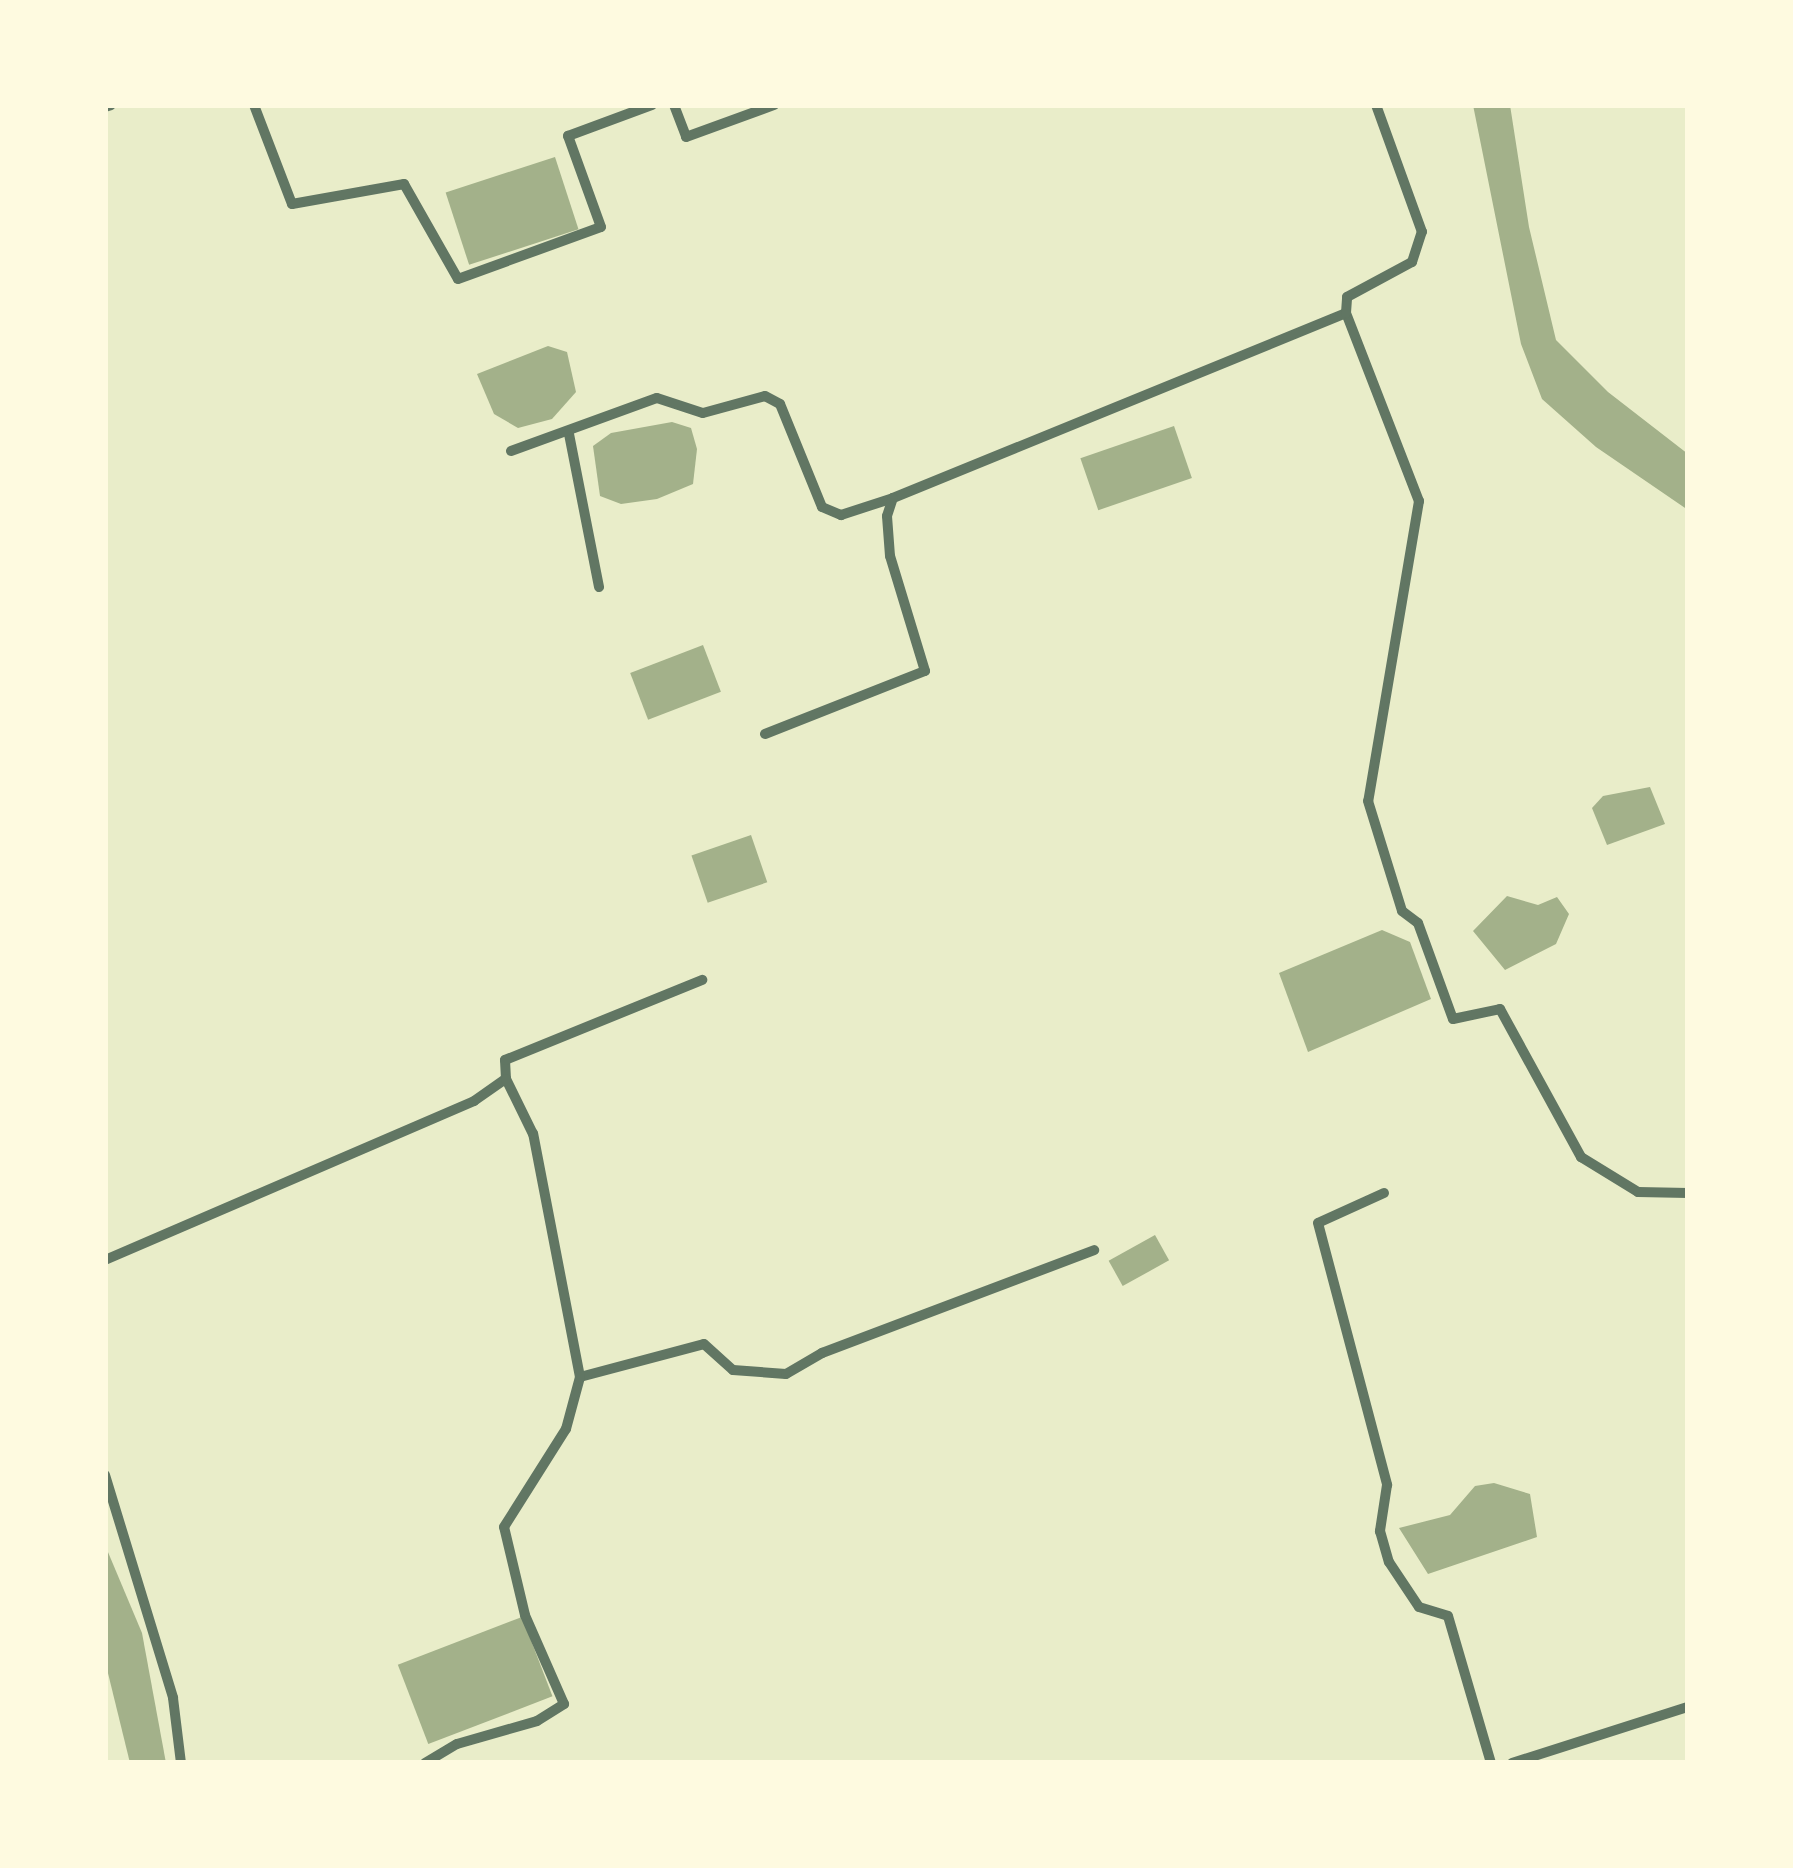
<!DOCTYPE html>
<style>
body{margin:0}
#map{position:relative;width:1793px;height:1868px;overflow:hidden;background:#e9edc9;font-family:Ubuntu,sans-serif}
div>[style]{position:absolute}
.water>*{inset:0;background:#a3b18a;transform-origin:0 0}
.minor>*{height:10px;margin:-5px;padding:0 5px;transform-origin:5px;border-radius:5px;background:#617663}
span{translate:-50% -50%;white-space:nowrap;text-align:center;line-height:1.15;-webkit-text-stroke:8px #fefae0;paint-order:stroke}
.frame{position:absolute;inset:0;border:108px solid #fefae0;pointer-events:none}
</style>
<div id="map">
<div class="water">
<i style="clip-path:polygon(1473px 105px,1510px 105px,1529px 227px,1556px 340px,1608px 392px,1688px 454px,1688px 510px,1596px 447px,1542px 399px,1521px 344px)"></i>
<i style="left:555px;top:157px;width:76px;height:115px;rotate:72deg"></i>
<i style="clip-path:polygon(548px 346px,567px 352px,576px 392px,552px 419px,518px 428px,494px 414px,477px 374px)"></i>
<i style="clip-path:polygon(672px 422px,691px 428px,697px 449px,693px 484px,657px 499px,621px 504px,600px 496px,593px 446px,611px 433px)"></i>
<i style="left:1174px;top:426px;width:55px;height:99px;rotate:71deg"></i>
<i style="left:703px;top:645px;width:50px;height:78px;rotate:69deg"></i>
<i style="clip-path:polygon(1650px 787px,1665px 824px,1607px 845px,1592px 808px,1603px 796px)"></i>
<i style="left:751px;top:835px;width:50px;height:63px;rotate:71deg"></i>
<i style="clip-path:polygon(1507px 896px,1538px 905px,1557px 897px,1569px 914px,1556px 944px,1505px 970px,1473px 931px)"></i>
<i style="clip-path:polygon(1382px 930px,1410px 942px,1431px 999px,1308px 1052px,1279px 973px)"></i>
<i style="left:1155px;top:1235px;width:29px;height:53px;rotate:61deg"></i>
<i style="clip-path:polygon(1494px 1483px,1530px 1494px,1537px 1537px,1428px 1574px,1399px 1528px,1450px 1515px,1475px 1486px)"></i>
<i style="clip-path:polygon(105px 1545px,142px 1633px,166px 1763px,130px 1763px,105px 1661px)"></i>
<i style="left:522px;top:1617px;width:85px;height:133px;rotate:69deg"></i>
</div>
<div class="minor">
<i style="left:254px;top:105px;width:106px;rotate:69deg"></i>
<i style="left:292px;top:204px;width:114px;rotate:-10.1deg"></i>
<i style="left:404px;top:184px;width:109px;rotate:60.4deg"></i>
<i style="left:458px;top:279px;width:152px;rotate:-20deg"></i>
<i style="left:601px;top:227px;width:97px;rotate:-109.9deg"></i>
<i style="left:568px;top:136px;width:90px;rotate:-20.3deg"></i>
<i style="left:674px;top:105px;width:34px;rotate:69deg"></i>
<i style="left:686px;top:137px;width:94px;rotate:-20deg"></i>
<i style="left:105px;top:107px;width:6px;rotate:-18deg"></i>
<i style="left:1346px;top:313px;width:202px;rotate:68.8deg"></i>
<i style="left:1419px;top:501px;width:304px;rotate:99.6deg"></i>
<i style="left:1368px;top:801px;width:115px;rotate:72.8deg"></i>
<i style="left:1402px;top:911px;width:20px;rotate:37deg"></i>
<i style="left:1418px;top:923px;width:102px;rotate:70deg"></i>
<i style="left:1453px;top:1019px;width:48px;rotate:-12deg"></i>
<i style="left:1500px;top:1009px;width:169px;rotate:61.3deg"></i>
<i style="left:1581px;top:1157px;width:67px;rotate:31.6deg"></i>
<i style="left:1638px;top:1192px;width:50px;rotate:1.1deg"></i>
<i style="left:569px;top:434px;width:156px;rotate:78.9deg"></i>
<i style="left:511px;top:451px;width:155px;rotate:-20deg"></i>
<i style="left:657px;top:398px;width:48px;rotate:18.1deg"></i>
<i style="left:703px;top:413px;width:64px;rotate:-15.3deg"></i>
<i style="left:765px;top:396px;width:17px;rotate:28deg"></i>
<i style="left:780px;top:404px;width:111px;rotate:67.8deg"></i>
<i style="left:822px;top:507px;width:21px;rotate:23deg"></i>
<i style="left:841px;top:515px;width:55px;rotate:-18.1deg"></i>
<i style="left:893px;top:498px;width:489px;rotate:-22.2deg"></i>
<i style="left:1346px;top:313px;width:16px;rotate:-86deg"></i>
<i style="left:1347px;top:297px;width:74px;rotate:-28.3deg"></i>
<i style="left:1412px;top:262px;width:32px;rotate:-72deg"></i>
<i style="left:1422px;top:232px;width:135px;rotate:-109.9deg"></i>
<i style="left:765px;top:734px;width:172px;rotate:-21.5deg"></i>
<i style="left:925px;top:671px;width:120px;rotate:-106.9deg"></i>
<i style="left:890px;top:556px;width:40px;rotate:-94.3deg"></i>
<i style="left:887px;top:516px;width:19px;rotate:-72deg"></i>
<i style="left:1384px;top:1193px;width:72px;rotate:155.6deg"></i>
<i style="left:1318px;top:1223px;width:271px;rotate:75.2deg"></i>
<i style="left:1387px;top:1485px;width:47px;rotate:98.7deg"></i>
<i style="left:1380px;top:1531px;width:32px;rotate:74deg"></i>
<i style="left:1389px;top:1562px;width:54px;rotate:56.3deg"></i>
<i style="left:1419px;top:1607px;width:30px;rotate:17deg"></i>
<i style="left:1448px;top:1616px;width:153px;rotate:73.7deg"></i>
<i style="left:105px;top:1260px;width:402px;rotate:-23.3deg"></i>
<i style="left:474px;top:1101px;width:39px;rotate:-35deg"></i>
<i style="left:506px;top:1079px;width:19px;rotate:-93deg"></i>
<i style="left:505px;top:1060px;width:213px;rotate:-22.1deg"></i>
<i style="left:580px;top:1377px;width:128px;rotate:-14.9deg"></i>
<i style="left:704px;top:1344px;width:39px;rotate:42deg"></i>
<i style="left:733px;top:1370px;width:53px;rotate:4.3deg"></i>
<i style="left:786px;top:1374px;width:42px;rotate:-30.3deg"></i>
<i style="left:822px;top:1353px;width:291px;rotate:-20.7deg"></i>
<i style="left:105px;top:1475px;width:233px;rotate:73deg"></i>
<i style="left:173px;top:1698px;width:65px;rotate:83deg"></i>
<i style="left:425px;top:1763px;width:37px;rotate:-31deg"></i>
<i style="left:457px;top:1744px;width:83px;rotate:-16deg"></i>
<i style="left:537px;top:1721px;width:32px;rotate:-32deg"></i>
<i style="left:564px;top:1704px;width:97px;rotate:-113.7deg"></i>
<i style="left:525px;top:1615px;width:90px;rotate:-103.4deg"></i>
<i style="left:504px;top:1527px;width:116px;rotate:-57.7deg"></i>
<i style="left:566px;top:1429px;width:54px;rotate:-74.9deg"></i>
<i style="left:580px;top:1377px;width:248px;rotate:-100.9deg"></i>
<i style="left:533px;top:1134px;width:61px;rotate:-116.1deg"></i>
<i style="left:1512px;top:1763px;width:185px;rotate:-17.7deg"></i>
</div>
<div class="frame"></div>
</div>
